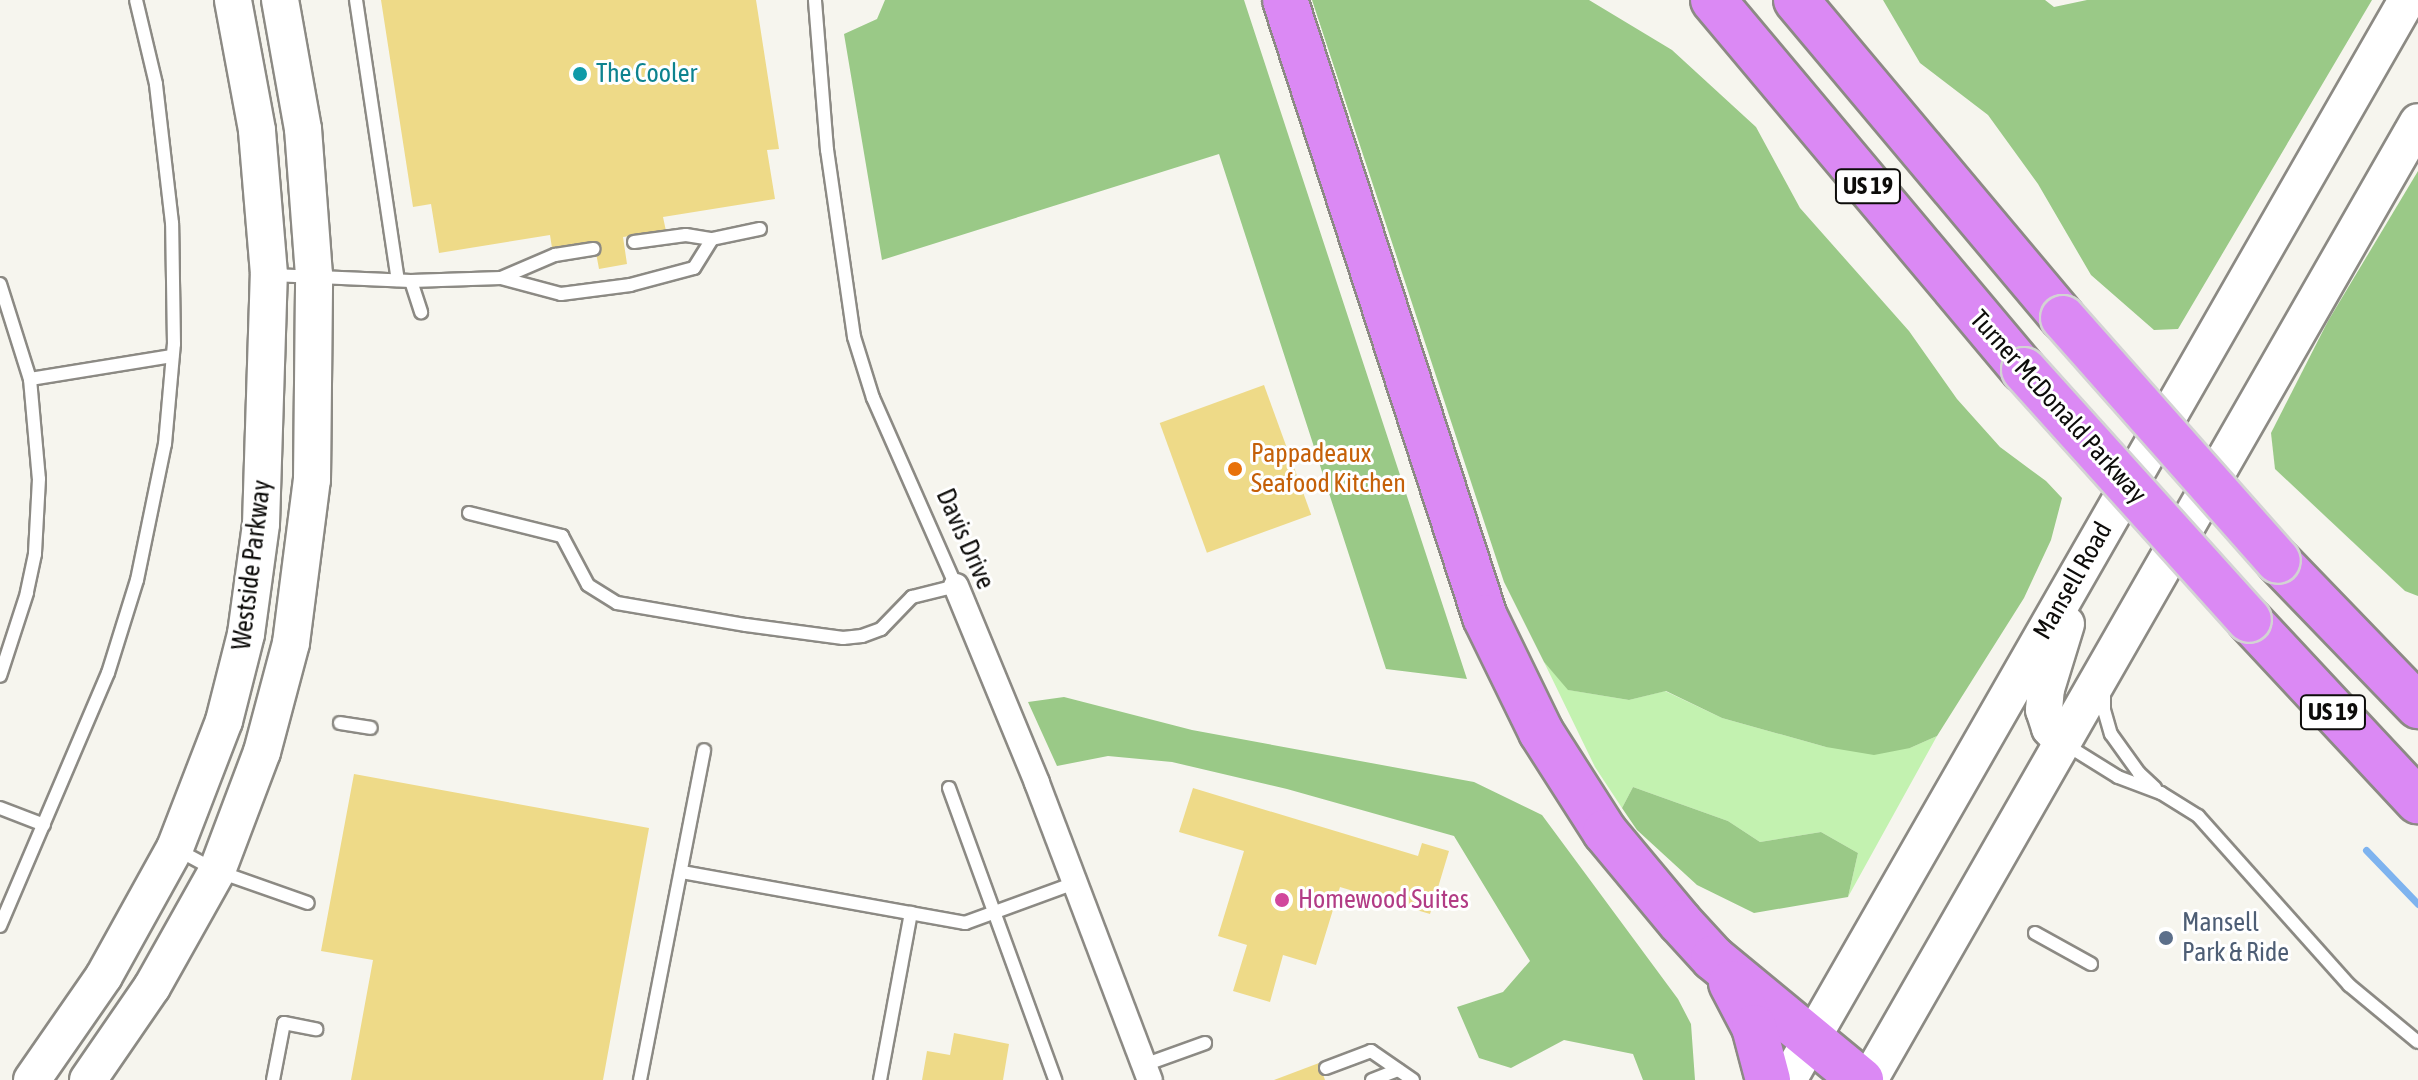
<!DOCTYPE html>
<style>
body{margin:0}
#map{position:relative;width:2418px;height:1080px;overflow:hidden;background:#f6f5ee;font-family:"Asap Condensed",sans-serif}
div>[style]{position:absolute}
.green>*{inset:0;background:#c3f2b0}
.forest>*{inset:0;background:#9ac987}
.stream>*{height:7px;margin:-3.5px;padding:0 3.5px;transform-origin:3.5px;border-radius:3.5px;background:#7eb3ef}
.building>*{inset:0;background:#eeda88;transform-origin:0 0}
.roads{filter:drop-shadow(2px 0 #8c8a84) drop-shadow(-2px 0 #8c8a84) drop-shadow(0 2px #8c8a84) drop-shadow(0 -2px #8c8a84)}
.lane>*{height:12px;margin:-6px;padding:0 6px;transform-origin:6px;border-radius:6px;background:#fff}
.street>*{height:24px;margin:-12px;padding:0 12px;transform-origin:12px;border-radius:12px;background:#fff}
.secondary>*{height:36px;margin:-18px;padding:0 18px;transform-origin:18px;border-radius:18px;background:#fff}
.highway>*{height:44px;margin:-22px;padding:0 22px;transform-origin:22px;border-radius:22px;background:#db89f4}
.bridges{filter:drop-shadow(2px 0 #d3d3d3) drop-shadow(-2px 0 #d3d3d3) drop-shadow(0 2px #d3d3d3) drop-shadow(0 -2px #d3d3d3)}
.highway-bridge>*{height:44px;margin:-22px;padding:0 22px;transform-origin:22px;border-radius:22px;background:#db89f4}
.dots>*{width:22px;height:22px;translate:-50% -50%;box-sizing:border-box;border:4px solid #fff;border-radius:50%}
span{translate:-50% -50%;white-space:nowrap;text-align:center;line-height:1.15;-webkit-text-stroke:6px #fff;paint-order:stroke}
.shield-label span{padding:2px 6px;background:#fff;border:2px solid;border-radius:6px;-webkit-text-stroke-width:0}
.shield-label{font-size:24px;color:#0d0c0a;font-weight:700}
.culture-label{font-size:26px;color:#0d838f}
.left{translate:0 -50%;text-align:left}
.street-label{font-size:26px;color:#0d0c0a}
.food-label{font-size:26px;color:#c56008}
.hotel-label{font-size:26px;color:#b23c85}
.service-label{font-size:26px;color:#4e5e75}
</style>
<div id="map">
<div class="green">
<i style="clip-path:polygon(1544px 662px,1569px 690px,1629px 700px,1665px 691px,1722px 718px,1826px 747px,1910px 748px,1937px 736px,1848px 897px,1858px 853px,1821px 832px,1760px 842px,1728px 821px,1633px 787px,1622px 808px,1595px 767px)"></i>
</div>
<div class="forest">
<i style="clip-path:polygon(885px 0,1244px 0,1467px 679px,1386px 669px,1219px 154px,882px 260px,844px 34px,877px 19px)"></i>
<i style="clip-path:polygon(1312px 0,1589px 0,1672px 50px,1756px 127px,1800px 208px,1909px 331px,1957px 399px,2000px 447px,2046px 481px,2062px 498px,2051px 540px,2024px 598px,1937px 736px,1910px 748px,1874px 755px,1826px 747px,1722px 718px,1666px 691px,1629px 700px,1568px 690px,1544px 662px,1504px 582px)"></i>
<i style="clip-path:polygon(1883px 0,2045px 0,2054px 7px,2087px 0,2372px 0,2178px 329px,2154px 330px,2091px 275px,2038px 184px,1988px 115px,1920px 63px)"></i>
<i style="clip-path:polygon(2418px 171px,2418px 596px,2405px 591px,2275px 469px,2271px 433px,2328px 321px)"></i>
<i style="clip-path:polygon(1064px 697px,1192px 730px,1474px 782px,1542px 815px,1678px 999px,1691px 1024px,1695px 1080px,1643px 1080px,1633px 1054px,1564px 1040px,1511px 1068px,1479px 1058px,1457px 1007px,1503px 992px,1530px 961px,1454px 836px,1287px 789px,1172px 762px,1108px 756px,1057px 766px,1028px 702px)"></i>
<i style="clip-path:polygon(1633px 787px,1728px 821px,1760px 842px,1821px 832px,1858px 853px,1848px 897px,1754px 913px,1697px 885px,1637px 830px,1622px 808px)"></i>
</div>
<div class="stream">
<i style="left:2366px;top:850px;width:75px;rotate:46.1deg"></i>
</div>
<div class="building">
<i style="clip-path:polygon(381px 0,756px 0,779px 149px,767px 150px,775px 199px,663px 217px,666px 231px,623px 237px,627px 264px,599px 269px,594px 242px,552px 248px,550px 235px,439px 253px,431px 204px,413px 207px)"></i>
<i style="left:1264px;top:385px;width:138px;height:111px;rotate:70deg"></i>
<i style="clip-path:polygon(354px 774px,649px 828px,603px 1080px,351px 1080px,373px 960px,321px 951px)"></i>
<i style="clip-path:polygon(1193px 788px,1418px 856px,1422px 843px,1449px 851px,1430px 914px,1340px 887px,1316px 965px,1283px 955px,1270px 1002px,1233px 991px,1247px 945px,1218px 936px,1244px 851px,1179px 832px)"></i>
<i style="clip-path:polygon(954px 1033px,1009px 1044px,1003px 1080px,922px 1080px,927px 1051px,950px 1055px)"></i>
<i style="clip-path:polygon(1319px 1063px,1325px 1080px,1274px 1080px)"></i>
</div>
<div class="roads">
<div class="lane">
<i style="left:356px;top:0;width:283px;rotate:81.5deg"></i>
<i style="left:634px;top:242px;width:52px;rotate:-7.7deg"></i>
<i style="left:686px;top:235px;width:26px;rotate:9deg"></i>
<i style="left:272px;top:275px;width:139px;rotate:2.5deg"></i>
<i style="left:411px;top:281px;width:90px;rotate:-1.9deg"></i>
<i style="left:501px;top:278px;width:62px;rotate:14.9deg"></i>
<i style="left:561px;top:294px;width:70px;rotate:-7.4deg"></i>
<i style="left:630px;top:285px;width:66px;rotate:-14.9deg"></i>
<i style="left:694px;top:268px;width:34px;rotate:-58deg"></i>
<i style="left:712px;top:239px;width:49px;rotate:-11.8deg"></i>
<i style="left:501px;top:278px;width:59px;rotate:-23.1deg"></i>
<i style="left:555px;top:255px;width:39px;rotate:-9deg"></i>
<i style="left:411px;top:281px;width:33px;rotate:72deg"></i>
<i style="left:0;top:284px;width:100px;rotate:72.5deg"></i>
<i style="left:30px;top:379px;width:100px;rotate:84.9deg"></i>
<i style="left:39px;top:479px;width:75px;rotate:93.1deg"></i>
<i style="left:35px;top:554px;width:40px;rotate:102deg"></i>
<i style="left:27px;top:593px;width:87px;rotate:108deg"></i>
<i style="left:30px;top:379px;width:144px;rotate:-9.2deg"></i>
<i style="left:469px;top:513px;width:96px;rotate:13.9deg"></i>
<i style="left:562px;top:536px;width:55px;rotate:62deg"></i>
<i style="left:588px;top:585px;width:34px;rotate:32deg"></i>
<i style="left:617px;top:603px;width:131px;rotate:9.7deg"></i>
<i style="left:746px;top:625px;width:98px;rotate:7.6deg"></i>
<i style="left:843px;top:638px;width:19px;rotate:-6deg"></i>
<i style="left:862px;top:636px;width:20px;rotate:-20deg"></i>
<i style="left:881px;top:629px;width:45px;rotate:-45.9deg"></i>
<i style="left:912px;top:597px;width:45px;rotate:-14deg"></i>
<i style="left:956px;top:586px;width:206px;rotate:-113.8deg"></i>
<i style="left:873px;top:398px;width:64px;rotate:-107.3deg"></i>
<i style="left:854px;top:337px;width:189px;rotate:-98.2deg"></i>
<i style="left:827px;top:150px;width:150px;rotate:-94.6deg"></i>
<i style="left:2104px;top:692px;width:18px;rotate:90deg"></i>
<i style="left:2104px;top:710px;width:25px;rotate:74deg"></i>
<i style="left:2111px;top:734px;width:48px;rotate:54.3deg"></i>
<i style="left:2139px;top:773px;width:22px;rotate:43deg"></i>
<i style="left:340px;top:723px;width:31px;rotate:9deg"></i>
<i style="left:2065px;top:744px;width:62px;rotate:31.9deg"></i>
<i style="left:2118px;top:777px;width:46px;rotate:20.4deg"></i>
<i style="left:2161px;top:793px;width:44px;rotate:31.9deg"></i>
<i style="left:2198px;top:816px;width:227px;rotate:48.2deg"></i>
<i style="left:2349px;top:985px;width:89px;rotate:39.6deg"></i>
<i style="left:949px;top:788px;width:311px;rotate:70deg"></i>
<i style="left:0;top:808px;width:47px;rotate:21.1deg"></i>
<i style="left:178px;top:850px;width:44px;rotate:28.3deg"></i>
<i style="left:217px;top:871px;width:96px;rotate:19.4deg"></i>
<i style="left:682px;top:872px;width:288px;rotate:10.2deg"></i>
<i style="left:965px;top:923px;width:117px;rotate:-20deg"></i>
<i style="left:0;top:926px;width:275px;rotate:-66.9deg"></i>
<i style="left:108px;top:673px;width:97px;rotate:-72.7deg"></i>
<i style="left:137px;top:580px;width:139px;rotate:-78.4deg"></i>
<i style="left:165px;top:444px;width:100px;rotate:-84.9deg"></i>
<i style="left:174px;top:344px;width:121px;rotate:-90.9deg"></i>
<i style="left:172px;top:223px;width:140px;rotate:-96.6deg"></i>
<i style="left:156px;top:84px;width:86px;rotate:-103.4deg"></i>
<i style="left:2035px;top:933px;width:64px;rotate:29deg"></i>
<i style="left:1144px;top:1065px;width:65px;rotate:-19.8deg"></i>
<i style="left:1326px;top:1068px;width:48px;rotate:-20.7deg"></i>
<i style="left:1371px;top:1051px;width:51px;rotate:34.6deg"></i>
<i style="left:273px;top:1080px;width:58px;rotate:-79.1deg"></i>
<i style="left:284px;top:1023px;width:33px;rotate:11deg"></i>
<i style="left:640px;top:1080px;width:336px;rotate:-79deg"></i>
<i style="left:880px;top:1080px;width:170px;rotate:-79.5deg"></i>
<i style="left:1372px;top:1080px;width:28px;rotate:-21deg"></i>
</div>
<div class="street">
<i style="left:956px;top:586px;width:213px;rotate:67.6deg"></i>
<i style="left:1037px;top:783px;width:318px;rotate:69.2deg"></i>
</div>
<div class="secondary">
<i style="left:2063px;top:742px;width:19px;rotate:-133deg"></i>
<i style="left:2050px;top:728px;width:19px;rotate:-108deg"></i>
<i style="left:2044px;top:710px;width:21px;rotate:-85deg"></i>
<i style="left:2046px;top:689px;width:68px;rotate:-72.9deg"></i>
<i style="left:32px;top:1080px;width:126px;rotate:-55.3deg"></i>
<i style="left:104px;top:976px;width:146px;rotate:-61deg"></i>
<i style="left:175px;top:848px;width:136px;rotate:-68.9deg"></i>
<i style="left:224px;top:721px;width:90px;rotate:-75.8deg"></i>
<i style="left:246px;top:634px;width:111px;rotate:-82.2deg"></i>
<i style="left:261px;top:524px;width:250px;rotate:-88.2deg"></i>
<i style="left:269px;top:274px;width:144px;rotate:-94.8deg"></i>
<i style="left:257px;top:130px;width:132px;rotate:-100.5deg"></i>
<i style="left:88px;top:1080px;width:113px;rotate:-55.5deg"></i>
<i style="left:152px;top:987px;width:133px;rotate:-60.7deg"></i>
<i style="left:217px;top:871px;width:127px;rotate:-69.3deg"></i>
<i style="left:262px;top:752px;width:113px;rotate:-75.1deg"></i>
<i style="left:291px;top:643px;width:164px;rotate:-82.7deg"></i>
<i style="left:312px;top:480px;width:205px;rotate:-89.4deg"></i>
<i style="left:314px;top:275px;width:146px;rotate:-94.3deg"></i>
<i style="left:303px;top:129px;width:131px;rotate:-100.1deg"></i>
<i style="left:1788px;top:1080px;width:1245px;rotate:-60.18deg"></i>
<i style="left:1869px;top:1080px;width:1104px;rotate:-60.18deg"></i>
</div>
<div class="highway">
<i style="left:1285px;top:0;width:649px;rotate:72.04deg"></i>
<i style="left:1485px;top:617px;width:128px;rotate:64deg"></i>
<i style="left:1541px;top:732px;width:119px;rotate:57.4deg"></i>
<i style="left:1605px;top:832px;width:117px;rotate:50.2deg"></i>
<i style="left:1680px;top:922px;width:49px;rotate:47.5deg"></i>
<i style="left:1713px;top:958px;width:192px;rotate:39.5deg"></i>
<i style="left:1713px;top:0;width:483px;rotate:50deg"></i>
<i style="left:1796px;top:0;width:415px;rotate:50deg"></i>
<i style="left:2278px;top:561px;width:202px;rotate:46deg"></i>
<i style="left:2249px;top:620px;width:248px;rotate:47deg"></i>
<i style="left:1731px;top:983px;width:50px;rotate:62.4deg"></i>
<i style="left:1754px;top:1027px;width:55px;rotate:75.2deg"></i>
</div>
</div>
<div class="bridges">
<div class="highway-bridge">
<i style="left:2063px;top:318px;width:324px;rotate:48.5deg"></i>
<i style="left:2024px;top:370px;width:336px;rotate:48deg"></i>
</div>
</div>
<div class="dots">
<i style="left:580px;top:74px;background:#0f9aa8"></i>
<i style="left:1235px;top:469px;background:#e8710a"></i>
<i style="left:1282px;top:900px;background:#d1479c"></i>
<i style="left:2166px;top:938px;background:#5c6f8a"></i>
</div>
<div class="shield-label">
<span style="left:1868px;top:186px">US 19</span>
<span style="left:2333px;top:712px">US 19</span>
</div>
<div class="culture-label">
<span class="left" style="left:596px;top:74px">The Cooler</span>
</div>
<div class="street-label">
<span style="left:2058px;top:407px;rotate:48deg">Turner McDonald Parkway</span>
<span style="left:965px;top:539px;rotate:66deg">Davis Drive</span>
<span style="left:252px;top:565px;rotate:-83deg">Westside Parkway</span>
<span style="left:2073px;top:581px;rotate:-60deg">Mansell Road</span>
</div>
<div class="food-label">
<span class="left" style="left:1251px;top:469px">Pappadeaux<br>Seafood Kitchen</span>
</div>
<div class="hotel-label">
<span class="left" style="left:1298px;top:900px">Homewood Suites</span>
</div>
<div class="service-label">
<span class="left" style="left:2182px;top:938px">Mansell<br>Park &amp; Ride</span>
</div>
</div>
